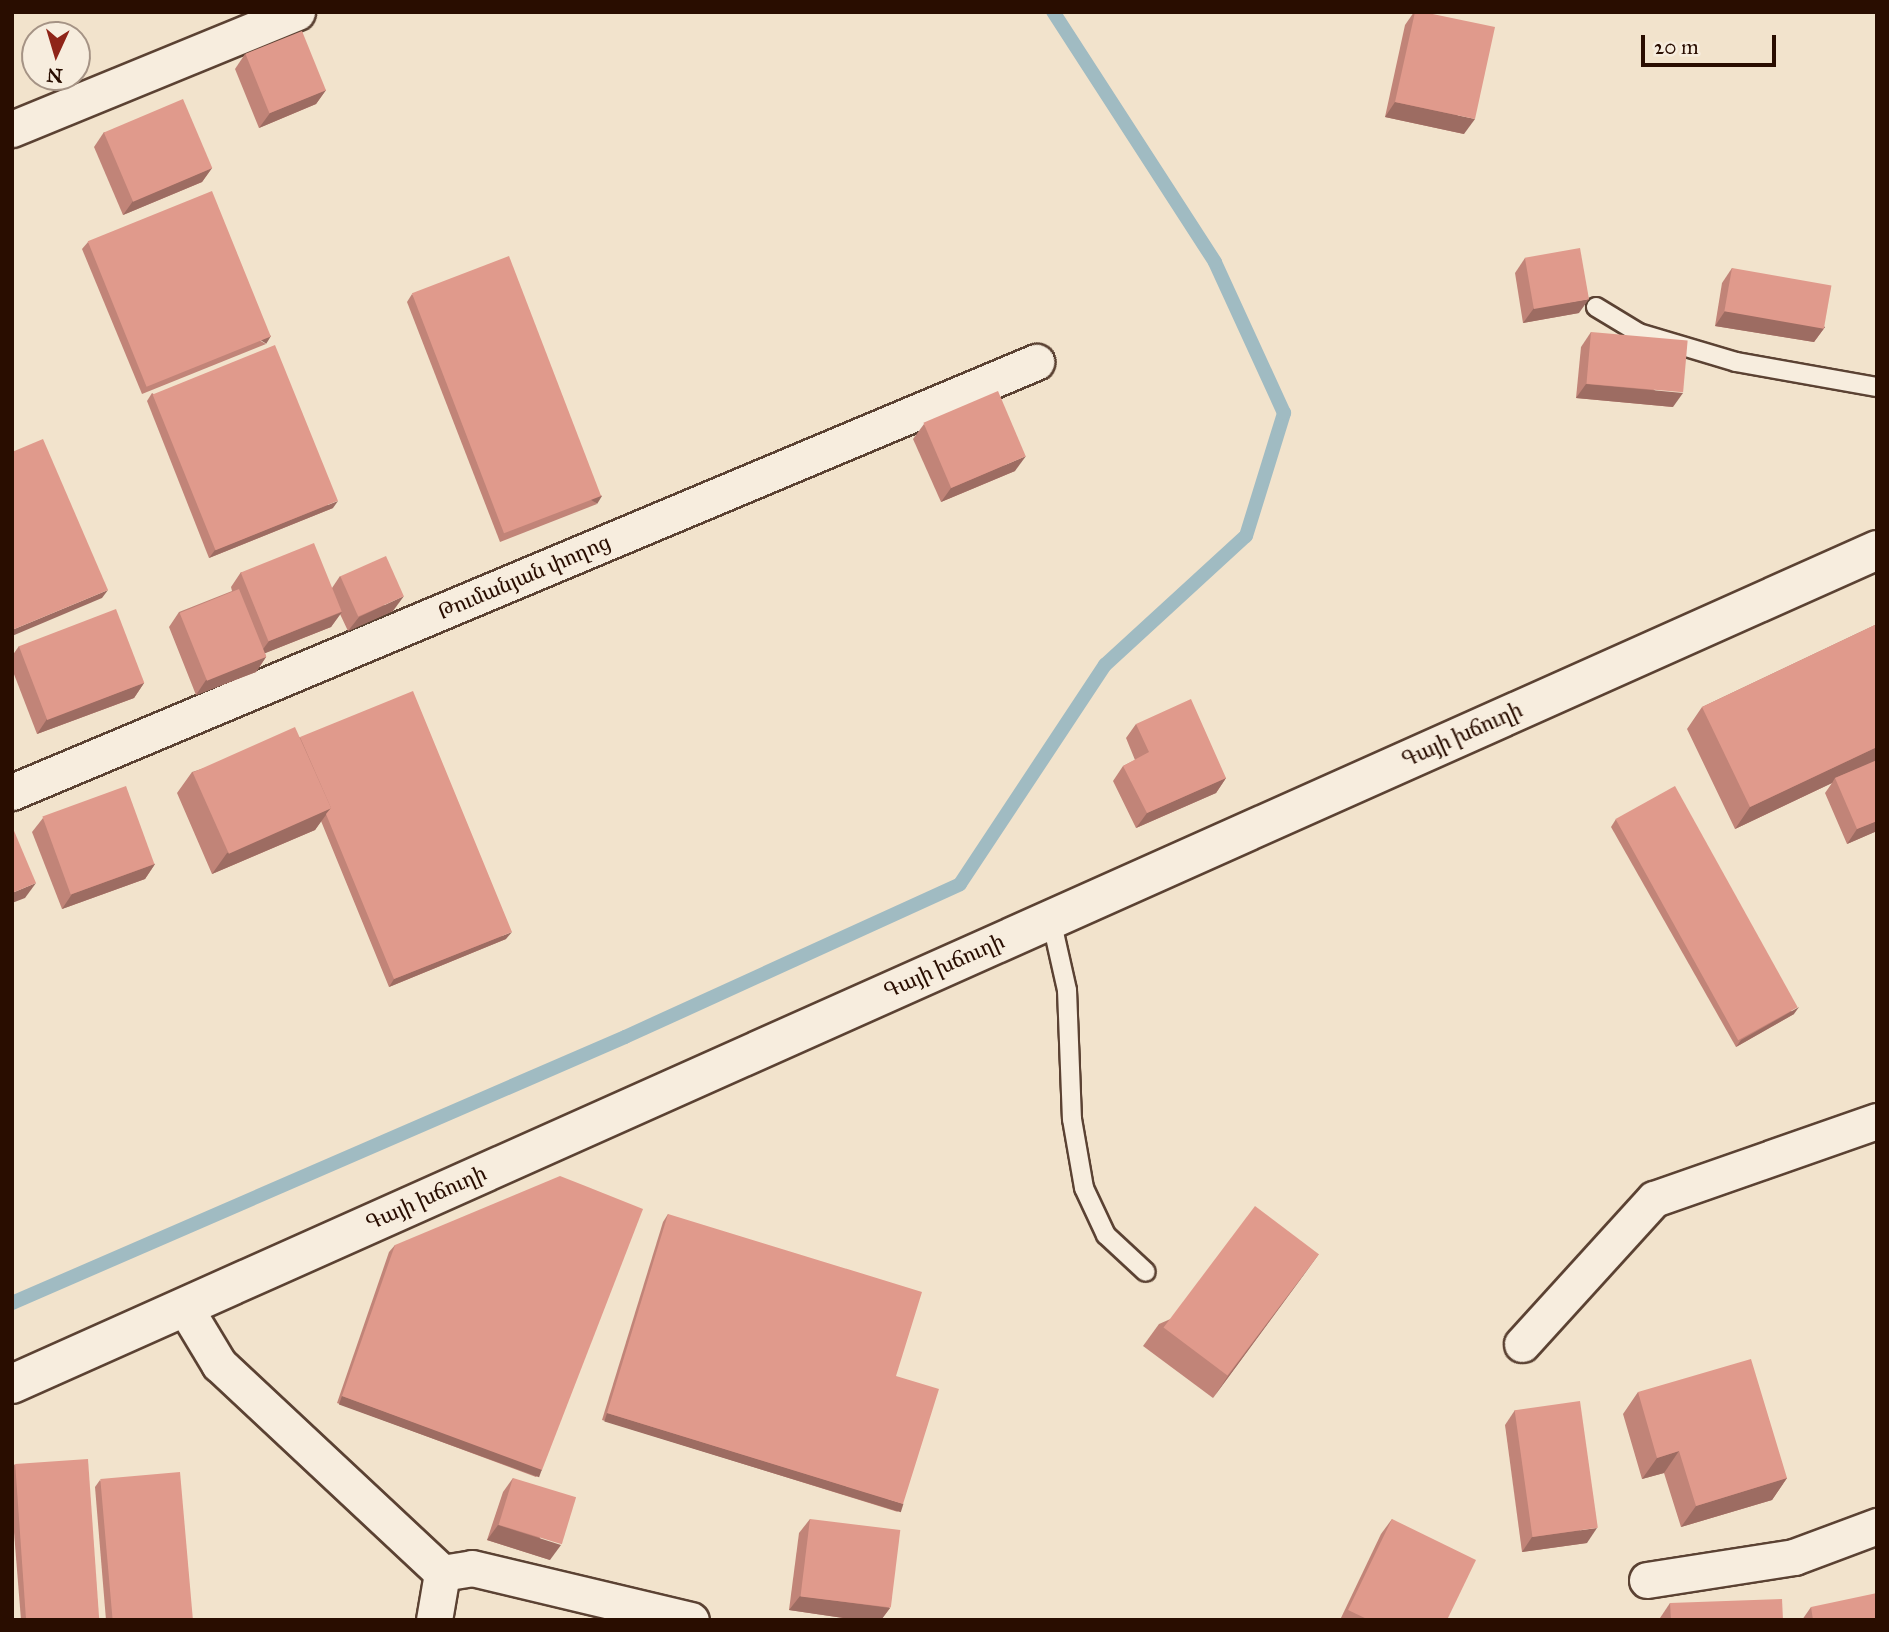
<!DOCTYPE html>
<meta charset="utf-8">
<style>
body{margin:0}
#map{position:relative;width:1889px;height:1632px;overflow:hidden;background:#f2e3cc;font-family:"IM FELL Great Primer","Noto Serif Armenian",serif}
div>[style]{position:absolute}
.stream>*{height:14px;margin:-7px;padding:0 7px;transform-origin:7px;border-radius:7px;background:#a0bbc2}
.roads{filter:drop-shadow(2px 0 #5b4233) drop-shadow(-2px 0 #5b4233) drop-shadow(0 2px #5b4233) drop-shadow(0 -2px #5b4233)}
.lane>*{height:18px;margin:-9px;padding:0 9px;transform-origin:9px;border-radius:9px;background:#f7edde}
.street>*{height:35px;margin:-17.5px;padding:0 17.5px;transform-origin:17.5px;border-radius:17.5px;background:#f7edde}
.secondary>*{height:38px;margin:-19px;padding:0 19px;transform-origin:19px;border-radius:19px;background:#f7edde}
.wall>*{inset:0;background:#c18478}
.shaded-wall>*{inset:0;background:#9d6c62;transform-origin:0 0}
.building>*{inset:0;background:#e09a8c;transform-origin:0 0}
span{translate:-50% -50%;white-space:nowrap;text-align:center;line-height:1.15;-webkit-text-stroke:5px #f7edde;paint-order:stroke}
.street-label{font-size:21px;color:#290d00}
.frame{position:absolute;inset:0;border:14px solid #290d00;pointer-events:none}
.north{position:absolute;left:21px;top:21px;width:70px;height:70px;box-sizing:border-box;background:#f7edde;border:2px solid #a59385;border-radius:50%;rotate:184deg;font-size:19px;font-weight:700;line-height:28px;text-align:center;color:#290d00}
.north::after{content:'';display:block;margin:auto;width:24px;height:32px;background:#8f2418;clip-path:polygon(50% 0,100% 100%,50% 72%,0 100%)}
.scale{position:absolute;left:1641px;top:35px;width:135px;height:32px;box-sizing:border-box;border:4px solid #290d00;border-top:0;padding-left:9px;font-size:21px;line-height:24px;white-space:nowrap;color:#290d00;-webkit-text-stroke:5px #f7edde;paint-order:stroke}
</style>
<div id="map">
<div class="stream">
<i style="left:12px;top:1303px;width:668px;rotate:-23.46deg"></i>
<i style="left:625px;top:1037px;width:368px;rotate:-24.5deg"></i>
<i style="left:960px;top:884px;width:263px;rotate:-56.5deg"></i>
<i style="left:1105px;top:665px;width:191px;rotate:-42.5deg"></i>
<i style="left:1246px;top:536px;width:129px;rotate:-72.8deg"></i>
<i style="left:1284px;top:413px;width:166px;rotate:-114.6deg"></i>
<i style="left:1215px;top:262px;width:298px;rotate:-122.9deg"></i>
</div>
<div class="roads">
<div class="lane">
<i style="left:1596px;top:307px;width:50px;rotate:31.2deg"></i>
<i style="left:1639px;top:333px;width:101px;rotate:16.6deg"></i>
<i style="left:1736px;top:362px;width:143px;rotate:10.1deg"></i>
<i style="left:1051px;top:919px;width:73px;rotate:77.3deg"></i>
<i style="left:1067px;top:990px;width:129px;rotate:87.8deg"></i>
<i style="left:1072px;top:1119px;width:70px;rotate:80.1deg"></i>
<i style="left:1084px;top:1188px;width:52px;rotate:64.9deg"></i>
<i style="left:1106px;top:1235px;width:54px;rotate:42.8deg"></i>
</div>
<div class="street">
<i style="left:12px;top:129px;width:308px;rotate:-22.3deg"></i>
<i style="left:12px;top:792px;width:1111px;rotate:-22.78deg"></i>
<i style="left:184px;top:1306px;width:68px;rotate:58.9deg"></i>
<i style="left:219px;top:1364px;width:306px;rotate:43.1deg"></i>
<i style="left:442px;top:1573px;width:30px;rotate:-9deg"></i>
<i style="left:472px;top:1568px;width:225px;rotate:13.4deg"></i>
<i style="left:1522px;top:1344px;width:196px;rotate:-47.7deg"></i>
<i style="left:1654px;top:1199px;width:236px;rotate:-19.3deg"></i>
<i style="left:1647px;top:1580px;width:149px;rotate:-8.9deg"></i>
<i style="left:1794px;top:1557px;width:89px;rotate:-20.5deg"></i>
<i style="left:434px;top:1620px;width:48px;rotate:-80.3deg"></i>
</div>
<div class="secondary">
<i style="left:12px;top:1384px;width:2043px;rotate:-24.09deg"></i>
</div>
</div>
<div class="wall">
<i style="clip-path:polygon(1414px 12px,1423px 12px,1464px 134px,1385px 117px,1405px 25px)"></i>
<i style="clip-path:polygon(245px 54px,326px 90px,316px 104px,259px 128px,235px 69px)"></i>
<i style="clip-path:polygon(104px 132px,212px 168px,202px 182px,123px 215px,94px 147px)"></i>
<i style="clip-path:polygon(88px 242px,266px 344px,142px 394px,82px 249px)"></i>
<i style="clip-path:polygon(1525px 258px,1579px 313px,1523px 323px,1515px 273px)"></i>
<i style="clip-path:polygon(1732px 268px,1825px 327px,1814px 342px,1715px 326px,1722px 283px)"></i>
<i style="clip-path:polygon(412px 294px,597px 504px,500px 542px,407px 302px)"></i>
<i style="clip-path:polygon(1591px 332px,1673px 407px,1576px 398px,1581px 347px)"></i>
<i style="clip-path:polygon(152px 393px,333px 508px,209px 558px,147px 401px)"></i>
<i style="clip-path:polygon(924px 424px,1015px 471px,941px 502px,913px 439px)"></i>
<i style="clip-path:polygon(241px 572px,332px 588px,340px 576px,393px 611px,348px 631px,340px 614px,331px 627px,265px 653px,266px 657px,256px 672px,196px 695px,169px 627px,179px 612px,232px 591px,231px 587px)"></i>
<i style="clip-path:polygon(1877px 624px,1877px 831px,1847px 844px,1825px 793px,1832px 783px,1735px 829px,1687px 729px,1702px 707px)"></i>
<i style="clip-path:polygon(19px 646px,144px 683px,134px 698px,37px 734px,12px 669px,12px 656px)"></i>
<i style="clip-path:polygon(1136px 724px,1226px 778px,1216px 793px,1136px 828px,1113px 781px,1123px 766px,1135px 760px,1126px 738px)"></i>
<i style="clip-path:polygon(300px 737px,506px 939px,389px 987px,321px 821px,315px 830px,212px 874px,177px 793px,192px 772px)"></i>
<i style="clip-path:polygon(43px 818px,155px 864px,145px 879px,62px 909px,32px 832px)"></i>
<i style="clip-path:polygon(1616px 819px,1794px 1014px,1736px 1047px,1611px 827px)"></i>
<i style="clip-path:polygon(668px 1214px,898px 1512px,602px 1420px,663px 1222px)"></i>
<i style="clip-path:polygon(395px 1245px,542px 1470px,536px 1477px,337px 1403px,389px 1252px)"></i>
<i style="clip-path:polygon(1319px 1254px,1213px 1398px,1143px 1346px,1159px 1324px)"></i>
<i style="clip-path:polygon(1638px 1392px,1787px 1478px,1772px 1500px,1681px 1527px,1664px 1473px,1642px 1479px,1623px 1414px)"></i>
<i style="clip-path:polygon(1515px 1410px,1587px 1543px,1522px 1552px,1505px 1425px)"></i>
<i style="clip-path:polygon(15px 1464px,100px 1620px,21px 1620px,12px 1507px,12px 1468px)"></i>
<i style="clip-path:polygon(513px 1478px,550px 1560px,487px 1540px,503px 1492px)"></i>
<i style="clip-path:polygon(100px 1480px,193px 1620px,106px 1620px,95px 1487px)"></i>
<i style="clip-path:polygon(810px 1519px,890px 1608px,881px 1620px,857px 1620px,789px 1610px,799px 1533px)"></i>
<i style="clip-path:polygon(1392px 1519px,1447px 1620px,1340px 1620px,1381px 1534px)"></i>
<i style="clip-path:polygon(1670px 1603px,1783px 1620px,1660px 1620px,1660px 1618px)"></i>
<i style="clip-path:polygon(1811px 1607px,1877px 1620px,1802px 1620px)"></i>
</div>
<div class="shaded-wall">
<i style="clip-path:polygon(326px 90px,316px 104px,259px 128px,270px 113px)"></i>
<i style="clip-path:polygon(1395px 102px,1475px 119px,1464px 134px,1385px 117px)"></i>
<i style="clip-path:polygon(212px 168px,202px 182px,123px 215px,133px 201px)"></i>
<i style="clip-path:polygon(1589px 299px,1579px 313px,1523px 323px,1534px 308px)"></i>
<i style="clip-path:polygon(1725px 311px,1825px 327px,1814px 342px,1715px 326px)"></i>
<i style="left:271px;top:336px;width:9px;height:134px;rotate:122deg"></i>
<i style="clip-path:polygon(1586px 384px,1683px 393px,1673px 407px,1576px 398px)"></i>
<i style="clip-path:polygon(1026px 456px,1015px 471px,941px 502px,951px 488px)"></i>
<i style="left:602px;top:496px;width:9px;height:104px;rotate:122deg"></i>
<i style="clip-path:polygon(338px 501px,333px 508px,209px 558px,215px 550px)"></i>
<i style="clip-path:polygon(108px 590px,102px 598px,12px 636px,12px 630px)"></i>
<i style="clip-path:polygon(404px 596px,393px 611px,348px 631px,359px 617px)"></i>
<i style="clip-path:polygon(342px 612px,331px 627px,258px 656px,269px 641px)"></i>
<i style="clip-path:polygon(266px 657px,256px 672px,196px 695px,206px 680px)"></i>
<i style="clip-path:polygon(144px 683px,134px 698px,37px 734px,47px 719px)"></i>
<i style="clip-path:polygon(1877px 747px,1877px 761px,1835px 778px,1832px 783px,1735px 829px,1750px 807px)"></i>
<i style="clip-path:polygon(1226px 778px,1216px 793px,1136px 828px,1147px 813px)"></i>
<i style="clip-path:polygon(331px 808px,315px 830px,212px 874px,227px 853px)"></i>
<i style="clip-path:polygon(1877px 821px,1877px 831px,1847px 844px,1857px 829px)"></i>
<i style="clip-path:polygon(155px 864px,145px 879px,62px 909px,72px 894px)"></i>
<i style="clip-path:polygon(36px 883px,25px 898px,12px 903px,12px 893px)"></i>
<i style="clip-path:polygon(512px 932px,506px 939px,389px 987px,394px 979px)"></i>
<i style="clip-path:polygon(1799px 1007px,1794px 1014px,1736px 1047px,1741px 1040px)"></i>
<i style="clip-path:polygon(1319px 1254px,1303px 1276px,1213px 1398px,1228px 1376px)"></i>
<i style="left:342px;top:1396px;width:213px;height:9px;rotate:20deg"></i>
<i style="left:607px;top:1413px;width:310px;height:9px;rotate:17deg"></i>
<i style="clip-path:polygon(1679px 1451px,1664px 1473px,1642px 1479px,1657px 1458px)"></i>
<i style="clip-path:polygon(1787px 1478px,1772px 1500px,1681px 1527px,1696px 1506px)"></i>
<i style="clip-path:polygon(498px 1525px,561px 1545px,550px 1560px,487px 1540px)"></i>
<i style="clip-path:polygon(1597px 1528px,1587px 1543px,1522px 1552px,1532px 1537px)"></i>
<i style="clip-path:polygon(800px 1596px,890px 1608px,881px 1620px,857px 1620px,789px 1610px)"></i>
</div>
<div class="building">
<i style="clip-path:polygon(1415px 12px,1423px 12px,1495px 27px,1475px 119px,1395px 102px)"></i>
<i style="left:302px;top:31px;width:64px;height:61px;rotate:68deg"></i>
<i style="left:183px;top:99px;width:75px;height:86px;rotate:67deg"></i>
<i style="left:212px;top:191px;width:157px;height:134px;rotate:68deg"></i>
<i style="left:1580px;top:248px;width:52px;height:56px;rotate:80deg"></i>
<i style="left:509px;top:256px;width:257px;height:104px;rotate:69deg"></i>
<i style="left:1732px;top:268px;width:101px;height:44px;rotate:10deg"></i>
<i style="left:1591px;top:332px;width:97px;height:52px;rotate:5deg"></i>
<i style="left:275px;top:345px;width:168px;height:132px;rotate:68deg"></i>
<i style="left:998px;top:391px;width:71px;height:81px;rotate:67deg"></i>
<i style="clip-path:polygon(43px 439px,108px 590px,12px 630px,12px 452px)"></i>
<i style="left:314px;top:543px;width:74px;height:79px;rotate:68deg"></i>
<i style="left:386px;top:556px;width:44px;height:50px;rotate:66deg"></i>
<i style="left:239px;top:589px;width:73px;height:64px;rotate:68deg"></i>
<i style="left:116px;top:609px;width:79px;height:104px;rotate:69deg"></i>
<i style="clip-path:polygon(1877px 624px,1877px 747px,1750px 807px,1702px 707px)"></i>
<i style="clip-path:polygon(413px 691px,512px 932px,394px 979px,326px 814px,331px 808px,300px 737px)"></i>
<i style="clip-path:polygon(1191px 699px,1226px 778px,1147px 813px,1123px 766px,1149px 752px,1136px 724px)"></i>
<i style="left:295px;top:727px;width:89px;height:112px;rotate:66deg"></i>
<i style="clip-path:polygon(1877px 760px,1877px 821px,1857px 829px,1835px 778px)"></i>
<i style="left:126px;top:786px;width:83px;height:89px;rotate:70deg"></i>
<i style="left:1675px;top:786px;width:253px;height:68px;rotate:61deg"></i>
<i style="clip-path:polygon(12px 826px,36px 883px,12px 893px)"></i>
<i style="clip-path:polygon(560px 1176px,643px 1209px,542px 1470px,342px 1396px,395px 1245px)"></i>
<i style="left:1255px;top:1206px;width:80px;height:152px;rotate:37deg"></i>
<i style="clip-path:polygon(668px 1214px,922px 1292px,896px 1376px,939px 1389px,903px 1504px,607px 1413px)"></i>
<i style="clip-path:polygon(1751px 1359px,1787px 1478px,1696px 1506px,1679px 1451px,1657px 1458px,1638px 1392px)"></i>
<i style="left:1580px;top:1401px;width:128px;height:66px;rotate:82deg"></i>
<i style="left:88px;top:1459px;width:161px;height:73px;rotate:86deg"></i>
<i style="left:180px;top:1472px;width:149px;height:80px;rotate:85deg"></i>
<i style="left:513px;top:1478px;width:66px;height:49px;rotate:17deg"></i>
<i style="left:810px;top:1519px;width:91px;height:78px;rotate:7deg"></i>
<i style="clip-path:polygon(1392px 1519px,1476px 1560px,1447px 1620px,1369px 1620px,1348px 1610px)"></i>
<i style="clip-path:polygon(1877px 1593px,1877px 1620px,1813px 1620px,1811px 1607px)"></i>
<i style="clip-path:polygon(1782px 1599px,1783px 1620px,1671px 1620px,1670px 1603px)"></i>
</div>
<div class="street-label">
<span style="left:524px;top:577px;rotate:-23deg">Թումանյան փողոց</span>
<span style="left:1462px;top:735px;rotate:-24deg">Գայի խճուղի</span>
<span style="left:944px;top:966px;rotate:-24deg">Գայի խճուղի</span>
<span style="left:426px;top:1198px;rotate:-24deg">Գայի խճուղի</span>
</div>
<div class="frame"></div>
<div class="north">N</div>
<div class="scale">20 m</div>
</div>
